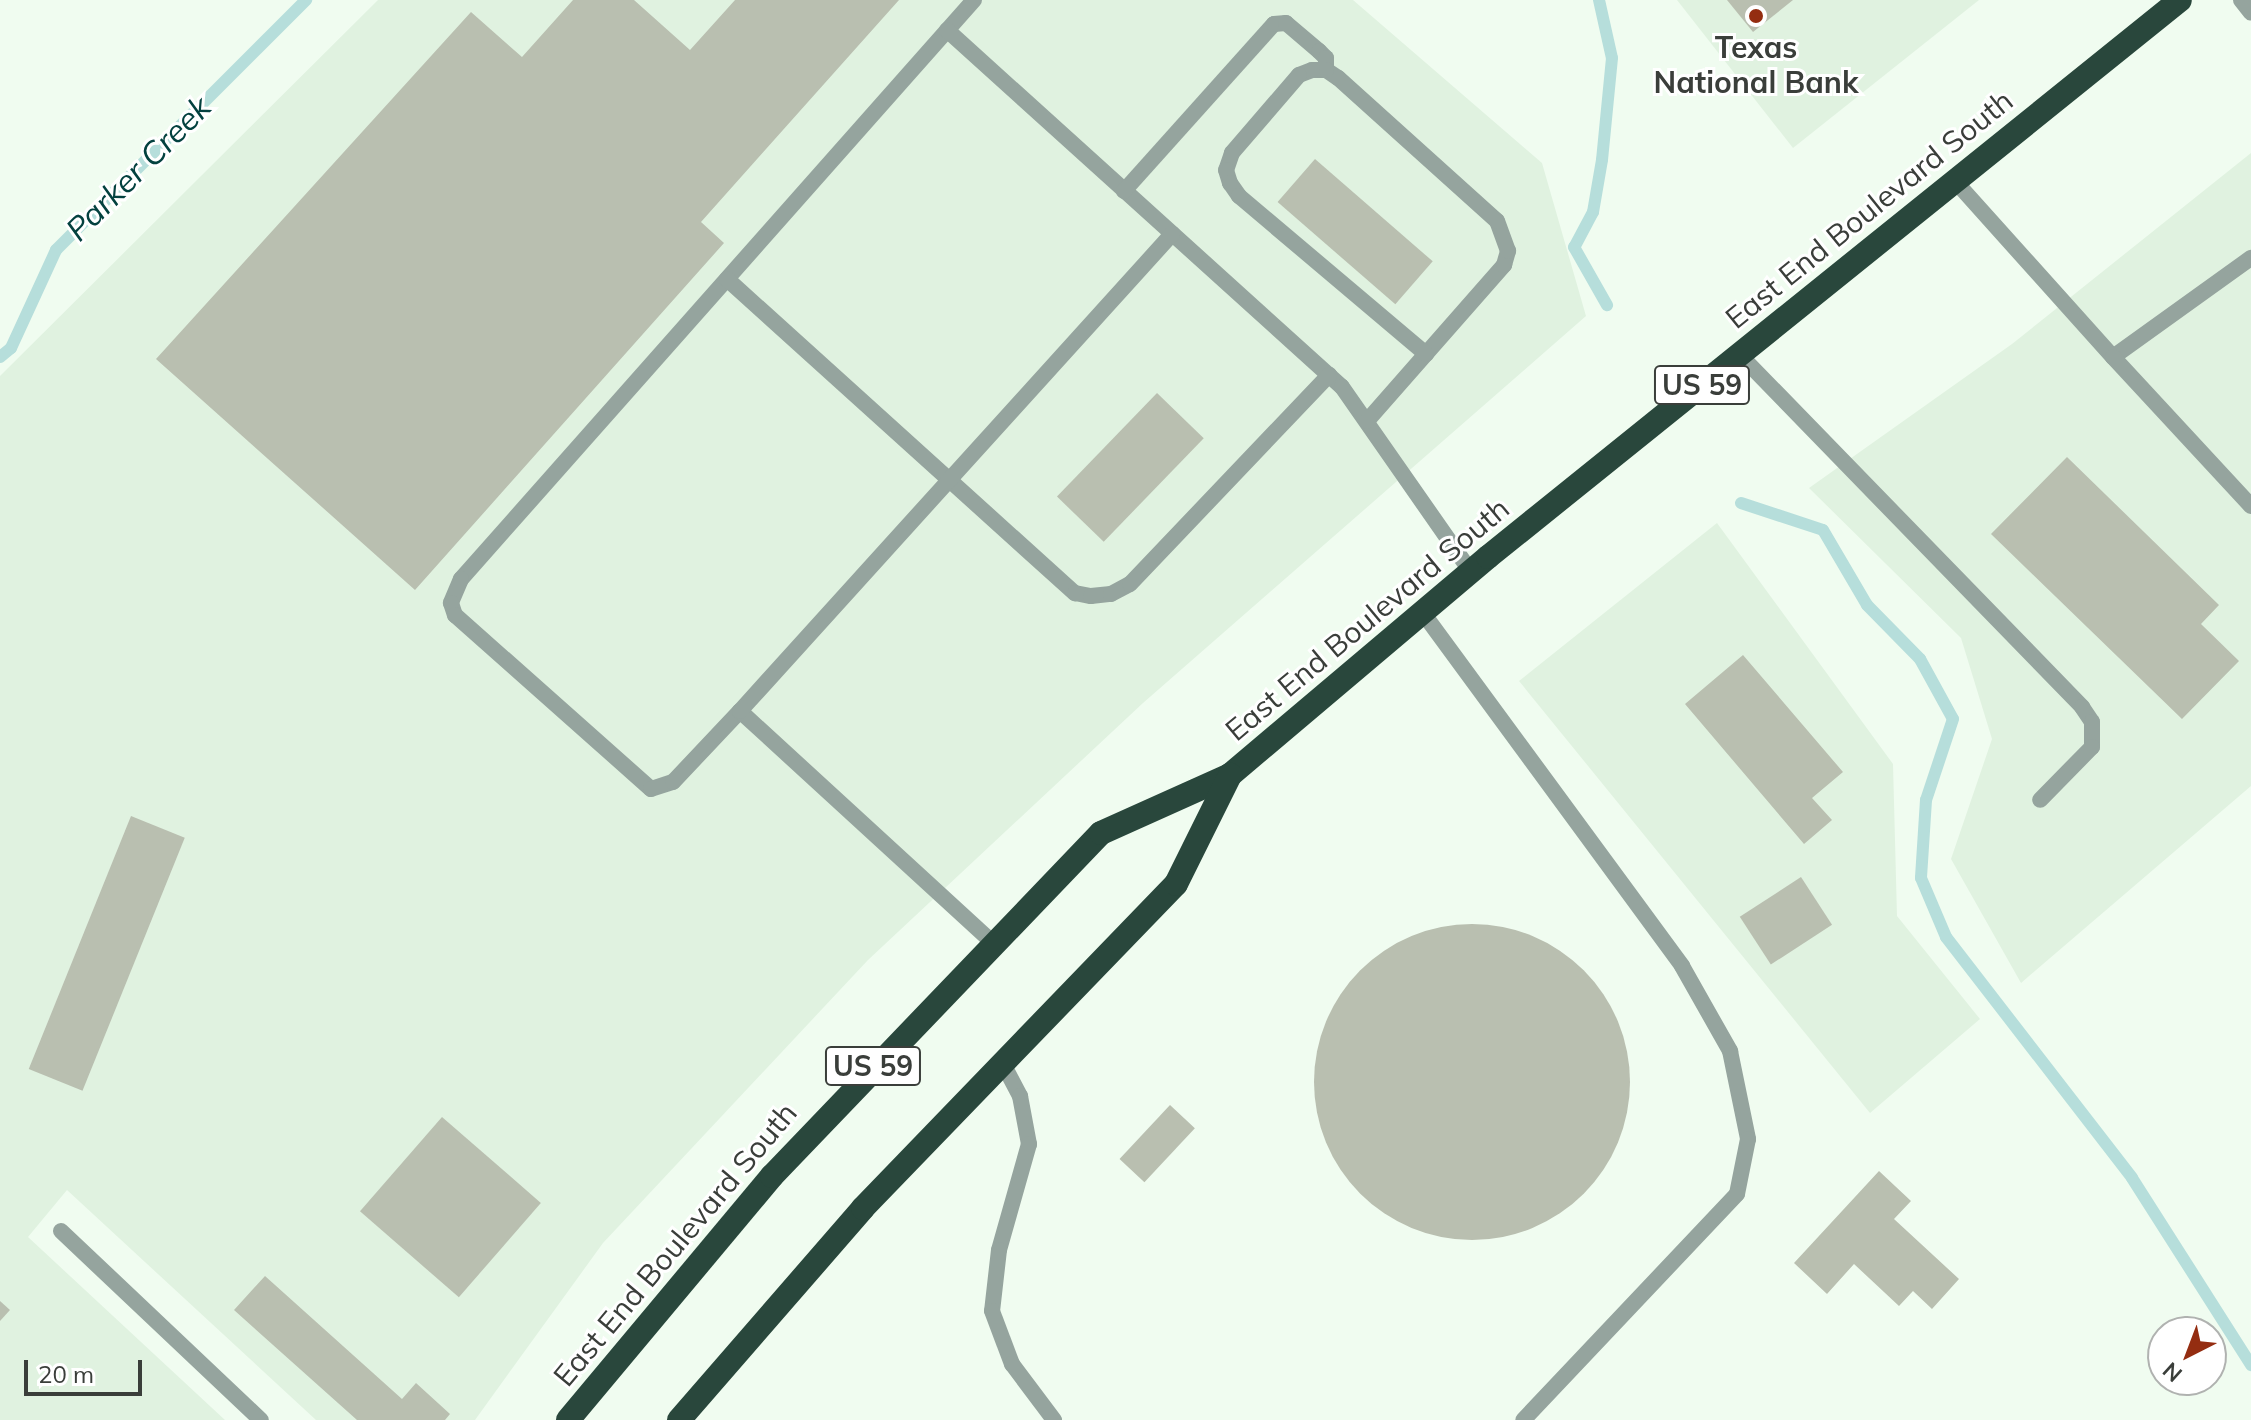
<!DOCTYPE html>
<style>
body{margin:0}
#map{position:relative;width:2251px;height:1420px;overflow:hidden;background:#f0fcf0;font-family:Mulish,sans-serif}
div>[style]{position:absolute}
.built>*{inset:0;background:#e0f2e0}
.stream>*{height:12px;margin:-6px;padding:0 6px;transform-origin:6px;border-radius:6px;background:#b6dedb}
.building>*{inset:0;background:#b9bfb0;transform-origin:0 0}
.round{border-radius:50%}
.lane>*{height:16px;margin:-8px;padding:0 8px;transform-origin:8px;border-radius:8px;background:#95a49e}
.street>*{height:16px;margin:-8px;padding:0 8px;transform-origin:8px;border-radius:8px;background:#95a49e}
.highway>*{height:24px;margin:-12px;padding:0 12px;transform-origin:12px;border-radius:12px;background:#29473c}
.dots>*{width:22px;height:22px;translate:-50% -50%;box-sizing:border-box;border:4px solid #fff;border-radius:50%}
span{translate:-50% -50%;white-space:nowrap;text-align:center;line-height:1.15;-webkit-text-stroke:6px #fff;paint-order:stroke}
.shield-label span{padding:2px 6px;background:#fff;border:2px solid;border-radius:6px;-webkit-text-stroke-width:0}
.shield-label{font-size:28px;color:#3a3e3a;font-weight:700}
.poi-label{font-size:30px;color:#3a3e3a;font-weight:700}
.street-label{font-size:30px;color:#3a3e3a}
.water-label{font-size:32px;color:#03413f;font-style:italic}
.north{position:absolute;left:2147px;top:1316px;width:80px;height:80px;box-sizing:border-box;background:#fff;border:2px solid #b0b2b0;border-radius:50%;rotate:222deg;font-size:22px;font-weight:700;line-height:32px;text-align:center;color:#3a3e3a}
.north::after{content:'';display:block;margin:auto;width:28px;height:36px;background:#942d11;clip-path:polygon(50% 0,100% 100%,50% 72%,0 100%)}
.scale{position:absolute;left:24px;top:1360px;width:118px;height:36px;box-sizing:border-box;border:4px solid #3a3e3a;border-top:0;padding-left:10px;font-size:24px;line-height:28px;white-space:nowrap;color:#3a3e3a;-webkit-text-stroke:6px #fff;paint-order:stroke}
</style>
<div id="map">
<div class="built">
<i style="clip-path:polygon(378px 0,1353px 0,1542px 163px,1586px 316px,1143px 703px,868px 960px,603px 1243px,475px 1420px,316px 1420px,67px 1190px,28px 1237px,225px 1420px,0 1420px,0 376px)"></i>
<i style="clip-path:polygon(1677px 0,1979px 0,1793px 148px)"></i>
<i style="clip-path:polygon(2251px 153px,2251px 786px,2021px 983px,1951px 859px,1992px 739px,1961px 638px,1809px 488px,2012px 344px)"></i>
<i style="clip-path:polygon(1717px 523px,1893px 764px,1897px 916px,1980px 1019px,1870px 1113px,1519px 681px)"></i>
</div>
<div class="stream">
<i style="left:1599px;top:0;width:59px;rotate:77.4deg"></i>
<i style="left:1612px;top:58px;width:102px;rotate:95.6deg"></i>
<i style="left:1602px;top:160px;width:53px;rotate:99.8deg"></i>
<i style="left:1593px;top:212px;width:40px;rotate:118deg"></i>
<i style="left:1574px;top:247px;width:67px;rotate:60.4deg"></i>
<i style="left:0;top:357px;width:14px;rotate:-39deg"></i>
<i style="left:11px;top:348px;width:108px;rotate:-65.3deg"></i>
<i style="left:56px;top:250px;width:354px;rotate:-45deg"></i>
<i style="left:1741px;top:503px;width:86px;rotate:18.2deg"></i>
<i style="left:1823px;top:530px;width:87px;rotate:59.6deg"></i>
<i style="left:1867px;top:605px;width:76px;rotate:45.5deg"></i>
<i style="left:1920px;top:659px;width:68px;rotate:61.2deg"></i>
<i style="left:1953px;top:719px;width:85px;rotate:108.4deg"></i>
<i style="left:1926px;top:800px;width:78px;rotate:93.7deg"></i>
<i style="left:1921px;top:878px;width:64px;rotate:67deg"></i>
<i style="left:1946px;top:937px;width:304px;rotate:52.3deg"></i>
<i style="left:2132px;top:1178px;width:222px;rotate:57.5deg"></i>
</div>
<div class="building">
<i style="clip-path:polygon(573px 0,634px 0,690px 50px,735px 0,899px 0,701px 222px,724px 243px,415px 590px,156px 359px,471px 12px,522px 57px)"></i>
<i style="clip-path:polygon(1727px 0,1793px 0,1753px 32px)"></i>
<i style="left:1315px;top:159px;width:156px;height:57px;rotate:41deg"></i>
<i style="left:1157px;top:393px;width:65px;height:144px;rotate:44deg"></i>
<i style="clip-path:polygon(2067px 457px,2219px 605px,2201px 624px,2239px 661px,2182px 719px,1991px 534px)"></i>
<i style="clip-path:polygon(1743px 655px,1843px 772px,1812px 798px,1832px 820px,1804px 844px,1685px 704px)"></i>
<i style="left:131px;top:816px;width:58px;height:273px;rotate:22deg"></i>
<i style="left:1801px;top:877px;width:57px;height:73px;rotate:57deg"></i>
<i class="round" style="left:1314px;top:924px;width:316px;height:316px"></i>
<i style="left:1170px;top:1105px;width:34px;height:74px;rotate:43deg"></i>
<i style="left:442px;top:1117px;width:131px;height:125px;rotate:41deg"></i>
<i style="clip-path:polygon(1879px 1171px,1911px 1201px,1894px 1219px,1959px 1279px,1932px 1309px,1913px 1291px,1899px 1306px,1854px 1264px,1827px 1294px,1794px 1263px)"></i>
<i style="clip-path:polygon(265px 1276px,402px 1399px,416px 1383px,450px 1414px,445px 1420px,357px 1420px,234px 1310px)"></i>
<i style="clip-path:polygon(0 1301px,10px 1310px,0 1321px)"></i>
</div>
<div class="lane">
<i style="left:974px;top:0;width:774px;rotate:131.54deg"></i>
<i style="left:461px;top:579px;width:26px;rotate:113deg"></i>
<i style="left:451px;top:603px;width:13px;rotate:72deg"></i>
<i style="left:455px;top:615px;width:262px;rotate:41.6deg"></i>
<i style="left:651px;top:789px;width:23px;rotate:-18deg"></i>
<i style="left:673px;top:782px;width:98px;rotate:-46.7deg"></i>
<i style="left:740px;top:711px;width:342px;rotate:42.5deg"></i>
<i style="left:2241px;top:0;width:16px;rotate:52deg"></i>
<i style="left:947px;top:30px;width:532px;rotate:42.11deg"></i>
<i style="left:1342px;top:387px;width:226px;rotate:55.1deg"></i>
<i style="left:1955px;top:181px;width:237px;rotate:48.1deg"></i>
<i style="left:2113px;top:357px;width:170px;rotate:-35.7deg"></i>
<i style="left:1124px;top:191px;width:224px;rotate:-48.1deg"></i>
<i style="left:1274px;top:24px;width:12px;rotate:-5deg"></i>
<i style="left:1286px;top:23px;width:43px;rotate:40.3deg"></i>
<i style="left:1319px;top:51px;width:10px;rotate:45deg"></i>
<i style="left:1326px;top:58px;width:12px;rotate:90deg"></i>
<i style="left:727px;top:279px;width:469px;rotate:42.1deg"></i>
<i style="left:1075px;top:593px;width:16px;rotate:11deg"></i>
<i style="left:1091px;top:596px;width:20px;rotate:-6deg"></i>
<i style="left:1111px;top:594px;width:21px;rotate:-28deg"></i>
<i style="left:1130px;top:584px;width:289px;rotate:-46.4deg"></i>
<i style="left:1740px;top:355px;width:491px;rotate:45.8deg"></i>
<i style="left:2082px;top:707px;width:18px;rotate:56deg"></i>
<i style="left:2092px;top:722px;width:25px;rotate:90deg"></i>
<i style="left:2092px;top:747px;width:74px;rotate:134.5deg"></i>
<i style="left:2113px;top:357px;width:203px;rotate:47.2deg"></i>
<i style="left:1367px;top:421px;width:208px;rotate:-48.7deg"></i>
<i style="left:1504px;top:265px;width:15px;rotate:-74deg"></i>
<i style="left:1508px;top:251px;width:32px;rotate:-110deg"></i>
<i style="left:1497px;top:221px;width:214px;rotate:-138deg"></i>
<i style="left:1338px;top:78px;width:14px;rotate:-146deg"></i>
<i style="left:1326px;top:70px;width:14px;rotate:180deg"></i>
<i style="left:1312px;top:70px;width:14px;rotate:159deg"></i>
<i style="left:1299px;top:75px;width:103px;rotate:130.7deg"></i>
<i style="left:1232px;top:153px;width:18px;rotate:109deg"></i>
<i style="left:1226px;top:170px;width:14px;rotate:73deg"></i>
<i style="left:1230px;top:183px;width:16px;rotate:55deg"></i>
<i style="left:1239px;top:196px;width:245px;rotate:40.2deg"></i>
<i style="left:1423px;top:613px;width:438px;rotate:53.7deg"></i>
<i style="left:1682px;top:966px;width:98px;rotate:60.5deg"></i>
<i style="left:1730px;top:1051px;width:90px;rotate:78.4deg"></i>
<i style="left:1748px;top:1139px;width:56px;rotate:101.3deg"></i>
<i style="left:1737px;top:1194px;width:311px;rotate:133.4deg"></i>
<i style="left:740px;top:711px;width:644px;rotate:-47.83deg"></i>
<i style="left:1001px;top:1060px;width:41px;rotate:62.2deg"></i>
<i style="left:1020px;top:1096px;width:49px;rotate:79.4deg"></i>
<i style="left:1029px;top:1144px;width:110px;rotate:105.8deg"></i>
<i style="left:999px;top:1250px;width:61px;rotate:96.5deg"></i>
<i style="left:992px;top:1311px;width:57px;rotate:69.3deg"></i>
<i style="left:1012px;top:1364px;width:70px;rotate:53.1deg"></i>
</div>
<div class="street">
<i style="left:61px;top:1231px;width:275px;rotate:43.4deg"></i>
</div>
<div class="highway">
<i style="left:568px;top:1420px;width:318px;rotate:-50.1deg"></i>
<i style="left:772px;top:1176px;width:475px;rotate:-46.2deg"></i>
<i style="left:1101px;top:833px;width:141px;rotate:-24.2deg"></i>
<i style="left:1230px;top:775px;width:338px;rotate:-40.2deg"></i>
<i style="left:1488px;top:557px;width:888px;rotate:-38.83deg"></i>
<i style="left:679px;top:1420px;width:281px;rotate:-49deg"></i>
<i style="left:863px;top:1208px;width:450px;rotate:-46deg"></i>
<i style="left:1176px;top:884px;width:122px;rotate:-63.6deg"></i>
</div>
<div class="dots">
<i style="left:1756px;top:16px;background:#942d11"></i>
</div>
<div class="shield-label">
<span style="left:1702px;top:385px">US 59</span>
<span style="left:873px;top:1066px">US 59</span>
</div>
<div class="poi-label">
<span style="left:1756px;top:64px">Texas<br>National Bank</span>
</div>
<div class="street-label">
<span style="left:1869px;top:209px;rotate:-39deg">East End Boulevard South</span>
<span style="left:1367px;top:619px;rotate:-40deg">East End Boulevard South</span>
<span style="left:675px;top:1244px;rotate:-50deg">East End Boulevard South</span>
</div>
<div class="water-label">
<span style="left:138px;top:168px;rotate:-45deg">Parker Creek</span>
</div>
<div class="north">N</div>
<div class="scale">20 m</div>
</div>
